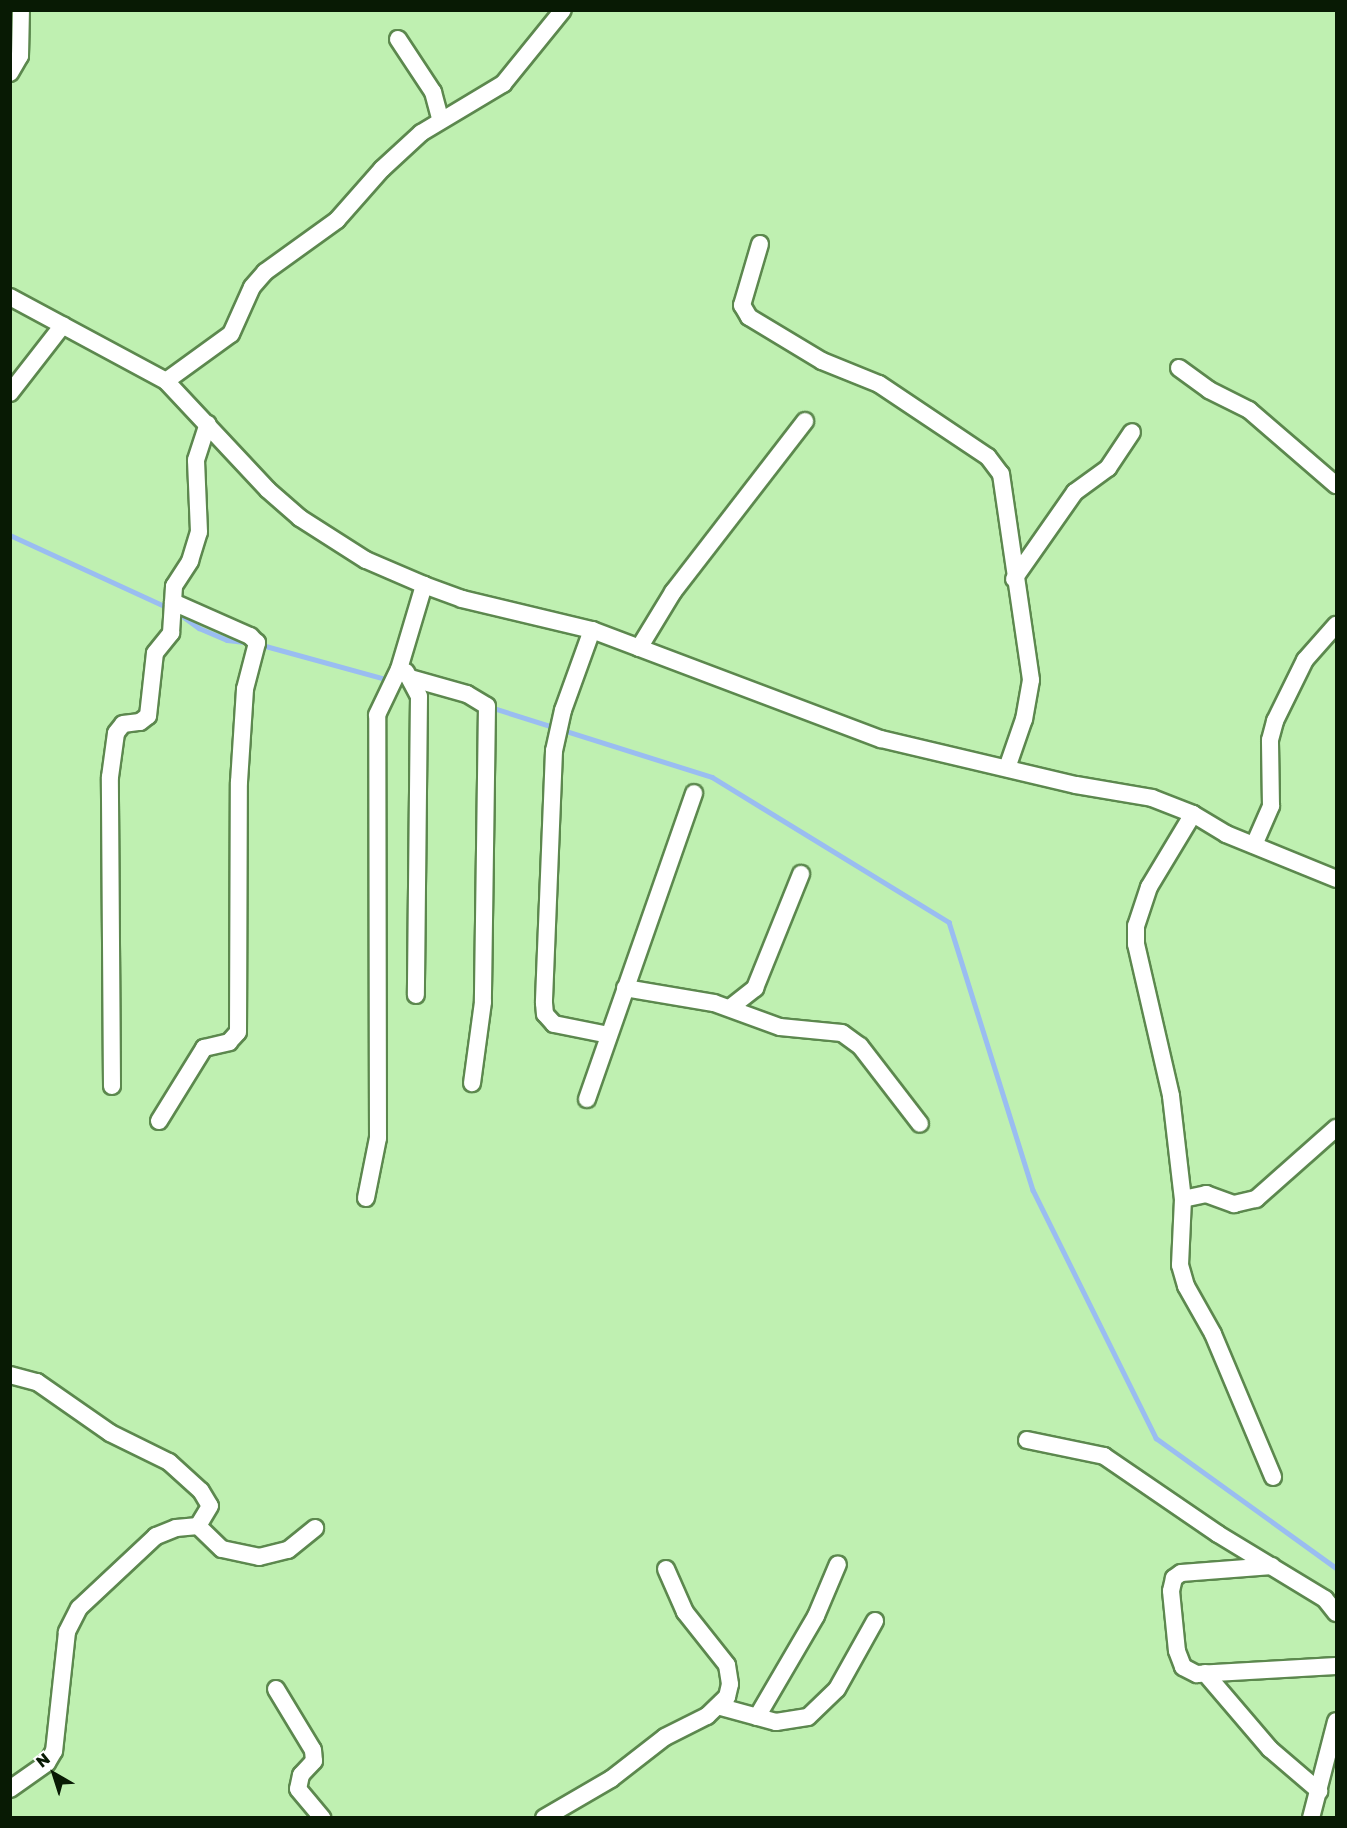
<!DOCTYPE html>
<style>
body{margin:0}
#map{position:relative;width:1347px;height:1828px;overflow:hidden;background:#bff0b1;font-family:"Golos Text",sans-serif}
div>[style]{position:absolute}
.stream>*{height:4.5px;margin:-2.25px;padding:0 2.25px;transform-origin:2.25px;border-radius:2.25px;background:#9abdf1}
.roads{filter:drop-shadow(2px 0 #5c884e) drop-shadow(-2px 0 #5c884e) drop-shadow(0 2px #5c884e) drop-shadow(0 -2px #5c884e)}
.minor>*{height:16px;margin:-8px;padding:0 8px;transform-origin:8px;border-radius:8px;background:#fff}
span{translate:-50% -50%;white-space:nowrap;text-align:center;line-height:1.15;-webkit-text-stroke:4.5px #fff;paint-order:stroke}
.frame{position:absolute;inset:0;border:12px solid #081a04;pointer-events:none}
.north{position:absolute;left:24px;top:1744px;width:60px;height:60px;-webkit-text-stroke:4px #fff;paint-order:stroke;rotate:321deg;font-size:16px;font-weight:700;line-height:24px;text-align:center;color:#081a04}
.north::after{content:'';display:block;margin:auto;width:21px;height:27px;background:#081a04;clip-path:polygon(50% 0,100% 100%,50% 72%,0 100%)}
</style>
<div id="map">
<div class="stream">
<i style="left:10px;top:535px;width:175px;rotate:24.7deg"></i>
<i style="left:177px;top:612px;width:27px;rotate:36deg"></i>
<i style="left:199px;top:628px;width:30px;rotate:23deg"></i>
<i style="left:227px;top:640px;width:20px;rotate:6deg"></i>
<i style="left:262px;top:645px;width:132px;rotate:15.4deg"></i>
<i style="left:490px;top:707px;width:233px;rotate:17.5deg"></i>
<i style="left:712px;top:777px;width:278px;rotate:31.5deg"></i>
<i style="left:949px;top:922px;width:281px;rotate:72.6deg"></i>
<i style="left:1033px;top:1190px;width:277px;rotate:63.6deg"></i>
<i style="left:1156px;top:1438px;width:222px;rotate:35.8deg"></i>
</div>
<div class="roads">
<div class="minor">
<i style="left:398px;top:39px;width:64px;rotate:56.6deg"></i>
<i style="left:433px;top:92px;width:28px;rotate:75deg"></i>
<i style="left:10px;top:73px;width:20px;rotate:-60deg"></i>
<i style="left:20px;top:56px;width:46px;rotate:-88.8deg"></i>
<i style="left:760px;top:244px;width:64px;rotate:106.4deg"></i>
<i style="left:742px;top:305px;width:14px;rotate:60deg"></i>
<i style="left:749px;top:317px;width:85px;rotate:31.1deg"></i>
<i style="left:822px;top:361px;width:61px;rotate:22deg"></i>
<i style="left:879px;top:384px;width:131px;rotate:33.8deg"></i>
<i style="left:988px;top:457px;width:21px;rotate:53deg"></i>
<i style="left:1001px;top:474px;width:208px;rotate:81.7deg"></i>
<i style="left:1031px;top:680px;width:40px;rotate:100deg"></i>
<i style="left:1024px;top:719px;width:52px;rotate:109.1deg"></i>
<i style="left:10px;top:297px;width:177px;rotate:28.3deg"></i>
<i style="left:166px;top:381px;width:149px;rotate:46.9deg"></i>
<i style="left:268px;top:490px;width:43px;rotate:41.2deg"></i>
<i style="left:300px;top:518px;width:78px;rotate:32.5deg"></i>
<i style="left:366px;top:560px;width:63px;rotate:23.3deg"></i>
<i style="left:424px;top:585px;width:40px;rotate:20.2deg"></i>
<i style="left:462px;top:599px;width:134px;rotate:13.4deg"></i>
<i style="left:592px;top:630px;width:309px;rotate:20.7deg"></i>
<i style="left:881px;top:739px;width:200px;rotate:13.3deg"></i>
<i style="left:1076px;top:785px;width:77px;rotate:9.7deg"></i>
<i style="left:1152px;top:798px;width:44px;rotate:21.3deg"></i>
<i style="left:1193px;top:814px;width:39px;rotate:31deg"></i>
<i style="left:1226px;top:834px;width:119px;rotate:22.2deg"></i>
<i style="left:1179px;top:368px;width:37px;rotate:36deg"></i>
<i style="left:1209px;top:390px;width:45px;rotate:26.6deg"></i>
<i style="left:1249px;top:410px;width:115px;rotate:40.8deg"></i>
<i style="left:166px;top:381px;width:80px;rotate:-35.9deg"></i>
<i style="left:231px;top:334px;width:51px;rotate:-65.9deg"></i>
<i style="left:252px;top:287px;width:20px;rotate:-49deg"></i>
<i style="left:265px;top:272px;width:89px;rotate:-35.8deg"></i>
<i style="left:337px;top:220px;width:68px;rotate:-48.6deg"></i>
<i style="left:382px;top:169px;width:53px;rotate:-42.7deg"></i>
<i style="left:421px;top:133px;width:96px;rotate:-30.9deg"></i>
<i style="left:503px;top:84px;width:95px;rotate:-51deg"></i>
<i style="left:10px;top:393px;width:86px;rotate:-52.1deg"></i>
<i style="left:1014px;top:579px;width:106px;rotate:-55deg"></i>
<i style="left:1075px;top:492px;width:41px;rotate:-36deg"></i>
<i style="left:1108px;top:468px;width:43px;rotate:-56.3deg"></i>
<i style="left:592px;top:630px;width:85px;rotate:109.9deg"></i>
<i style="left:563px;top:710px;width:42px;rotate:102.4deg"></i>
<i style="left:554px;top:751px;width:252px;rotate:92.3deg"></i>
<i style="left:544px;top:1003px;width:11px;rotate:85deg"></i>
<i style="left:545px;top:1014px;width:13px;rotate:48deg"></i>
<i style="left:554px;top:1024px;width:56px;rotate:11.3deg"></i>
<i style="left:639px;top:648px;width:66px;rotate:-58.7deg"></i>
<i style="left:673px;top:592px;width:216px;rotate:-52.3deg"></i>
<i style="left:406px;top:672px;width:27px;rotate:62deg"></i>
<i style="left:419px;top:696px;width:299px;rotate:90.6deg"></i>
<i style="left:410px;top:678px;width:59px;rotate:15.7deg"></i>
<i style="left:467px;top:694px;width:23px;rotate:31deg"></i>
<i style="left:487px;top:706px;width:296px;rotate:90.8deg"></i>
<i style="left:483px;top:1002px;width:82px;rotate:97.7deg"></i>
<i style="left:1193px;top:814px;width:85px;rotate:121.1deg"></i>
<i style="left:1149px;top:887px;width:41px;rotate:108.4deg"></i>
<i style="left:1136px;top:926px;width:18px;rotate:90deg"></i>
<i style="left:1136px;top:944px;width:156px;rotate:77deg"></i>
<i style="left:1171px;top:1096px;width:104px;rotate:83.4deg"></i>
<i style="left:1183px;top:1199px;width:66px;rotate:92.6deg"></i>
<i style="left:1180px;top:1265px;width:22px;rotate:74deg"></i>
<i style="left:1186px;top:1286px;width:55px;rotate:60.6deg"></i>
<i style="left:1213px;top:1334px;width:155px;rotate:67.2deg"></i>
<i style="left:1254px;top:845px;width:43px;rotate:-66.4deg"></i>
<i style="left:1271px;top:806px;width:66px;rotate:-90.9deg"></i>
<i style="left:1270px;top:740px;width:20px;rotate:-75deg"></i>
<i style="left:1275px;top:721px;width:68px;rotate:-63.8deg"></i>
<i style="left:1305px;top:660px;width:47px;rotate:-48.5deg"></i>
<i style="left:625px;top:988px;width:90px;rotate:9.6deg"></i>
<i style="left:714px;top:1003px;width:70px;rotate:20deg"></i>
<i style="left:780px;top:1027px;width:62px;rotate:5.5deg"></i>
<i style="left:842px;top:1033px;width:22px;rotate:36deg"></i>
<i style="left:860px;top:1046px;width:98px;rotate:52.4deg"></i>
<i style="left:731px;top:1007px;width:31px;rotate:-38deg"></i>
<i style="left:755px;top:988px;width:123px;rotate:-68deg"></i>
<i style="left:112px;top:1086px;width:309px;rotate:-90.4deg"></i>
<i style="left:110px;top:777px;width:44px;rotate:-82.2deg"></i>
<i style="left:116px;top:733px;width:11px;rotate:-52deg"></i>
<i style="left:123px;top:724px;width:17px;rotate:-7deg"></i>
<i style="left:140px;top:722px;width:10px;rotate:-37deg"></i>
<i style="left:148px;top:716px;width:63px;rotate:-83.7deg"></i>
<i style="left:155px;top:653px;width:26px;rotate:-51deg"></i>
<i style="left:171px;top:633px;width:47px;rotate:-86.3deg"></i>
<i style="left:174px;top:586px;width:30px;rotate:-57deg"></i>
<i style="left:190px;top:561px;width:30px;rotate:-73deg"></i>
<i style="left:199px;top:532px;width:72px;rotate:-92.4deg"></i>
<i style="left:196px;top:460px;width:38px;rotate:-72deg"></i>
<i style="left:587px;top:1099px;width:324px;rotate:-70.7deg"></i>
<i style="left:159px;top:1121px;width:86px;rotate:-58.3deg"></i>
<i style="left:204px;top:1048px;width:26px;rotate:-13deg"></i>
<i style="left:229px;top:1042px;width:13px;rotate:-48deg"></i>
<i style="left:238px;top:1032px;width:250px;rotate:-89.8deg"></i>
<i style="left:239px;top:782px;width:93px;rotate:-86.3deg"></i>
<i style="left:245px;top:689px;width:48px;rotate:-75.4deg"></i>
<i style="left:257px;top:643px;width:10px;rotate:-135deg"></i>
<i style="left:250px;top:636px;width:84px;rotate:-156.2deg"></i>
<i style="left:366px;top:1198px;width:61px;rotate:-78.7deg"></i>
<i style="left:378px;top:1138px;width:423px;rotate:-90.1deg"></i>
<i style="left:377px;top:715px;width:51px;rotate:-64.4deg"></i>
<i style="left:399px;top:669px;width:88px;rotate:-73.4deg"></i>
<i style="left:1183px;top:1199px;width:24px;rotate:-12deg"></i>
<i style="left:1206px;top:1194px;width:30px;rotate:20deg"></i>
<i style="left:1234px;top:1204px;width:23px;rotate:-13deg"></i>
<i style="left:1256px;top:1199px;width:107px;rotate:-41.6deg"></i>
<i style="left:10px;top:1375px;width:28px;rotate:15deg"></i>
<i style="left:37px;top:1382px;width:89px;rotate:34.9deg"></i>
<i style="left:110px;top:1433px;width:66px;rotate:26.2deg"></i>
<i style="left:169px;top:1462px;width:43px;rotate:42.2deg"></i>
<i style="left:201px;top:1491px;width:17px;rotate:59deg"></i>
<i style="left:210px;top:1506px;width:23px;rotate:121deg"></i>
<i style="left:198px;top:1526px;width:22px;rotate:175deg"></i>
<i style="left:176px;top:1528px;width:22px;rotate:158deg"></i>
<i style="left:156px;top:1536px;width:105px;rotate:136.9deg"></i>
<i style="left:79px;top:1608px;width:27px;rotate:117deg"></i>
<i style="left:67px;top:1632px;width:120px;rotate:96.2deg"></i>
<i style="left:54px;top:1751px;width:14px;rotate:120deg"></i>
<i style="left:47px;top:1763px;width:45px;rotate:144.9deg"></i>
<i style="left:1027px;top:1440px;width:79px;rotate:11.7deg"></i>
<i style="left:1104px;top:1456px;width:138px;rotate:34.4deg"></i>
<i style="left:1218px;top:1534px;width:125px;rotate:31.3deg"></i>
<i style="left:1325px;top:1599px;width:18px;rotate:52deg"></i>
<i style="left:198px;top:1526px;width:33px;rotate:44deg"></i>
<i style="left:222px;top:1549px;width:38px;rotate:12deg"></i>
<i style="left:259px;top:1557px;width:30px;rotate:-14deg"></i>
<i style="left:288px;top:1550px;width:35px;rotate:-39deg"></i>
<i style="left:1272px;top:1566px;width:91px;rotate:175.6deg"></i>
<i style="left:1181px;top:1573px;width:9px;rotate:144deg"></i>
<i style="left:1174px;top:1578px;width:13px;rotate:103deg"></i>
<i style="left:1171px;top:1591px;width:60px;rotate:84.3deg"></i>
<i style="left:1177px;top:1651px;width:17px;rotate:69deg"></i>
<i style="left:1183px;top:1667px;width:16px;rotate:27deg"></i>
<i style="left:1197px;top:1674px;width:139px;rotate:-3.3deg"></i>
<i style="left:1205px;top:1673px;width:100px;rotate:49.5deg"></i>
<i style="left:1270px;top:1749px;width:65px;rotate:40.6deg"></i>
<i style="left:276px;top:1689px;width:71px;rotate:58.8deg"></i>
<i style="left:313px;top:1750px;width:11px;rotate:85deg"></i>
<i style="left:314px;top:1761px;width:19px;rotate:133deg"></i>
<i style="left:301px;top:1775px;width:14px;rotate:102deg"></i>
<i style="left:298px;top:1789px;width:38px;rotate:50deg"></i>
<i style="left:721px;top:1707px;width:57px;rotate:15.3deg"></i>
<i style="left:776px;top:1722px;width:32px;rotate:-9deg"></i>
<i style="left:808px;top:1717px;width:40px;rotate:-44deg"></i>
<i style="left:837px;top:1689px;width:78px;rotate:-60.8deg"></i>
<i style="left:757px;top:1717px;width:117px;rotate:-59.7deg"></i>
<i style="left:816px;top:1616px;width:56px;rotate:-67.1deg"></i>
<i style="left:544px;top:1818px;width:78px;rotate:-30.2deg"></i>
<i style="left:611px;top:1779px;width:68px;rotate:-37.9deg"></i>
<i style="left:665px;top:1737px;width:47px;rotate:-26.6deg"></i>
<i style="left:707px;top:1716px;width:28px;rotate:-44deg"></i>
<i style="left:727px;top:1697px;width:13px;rotate:-77deg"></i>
<i style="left:730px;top:1684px;width:19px;rotate:-99deg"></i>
<i style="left:727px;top:1665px;width:68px;rotate:-128.4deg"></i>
<i style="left:685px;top:1612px;width:47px;rotate:-113.8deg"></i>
<i style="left:1311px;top:1818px;width:100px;rotate:-75.5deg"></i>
</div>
</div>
<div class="frame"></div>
<div class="north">N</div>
</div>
